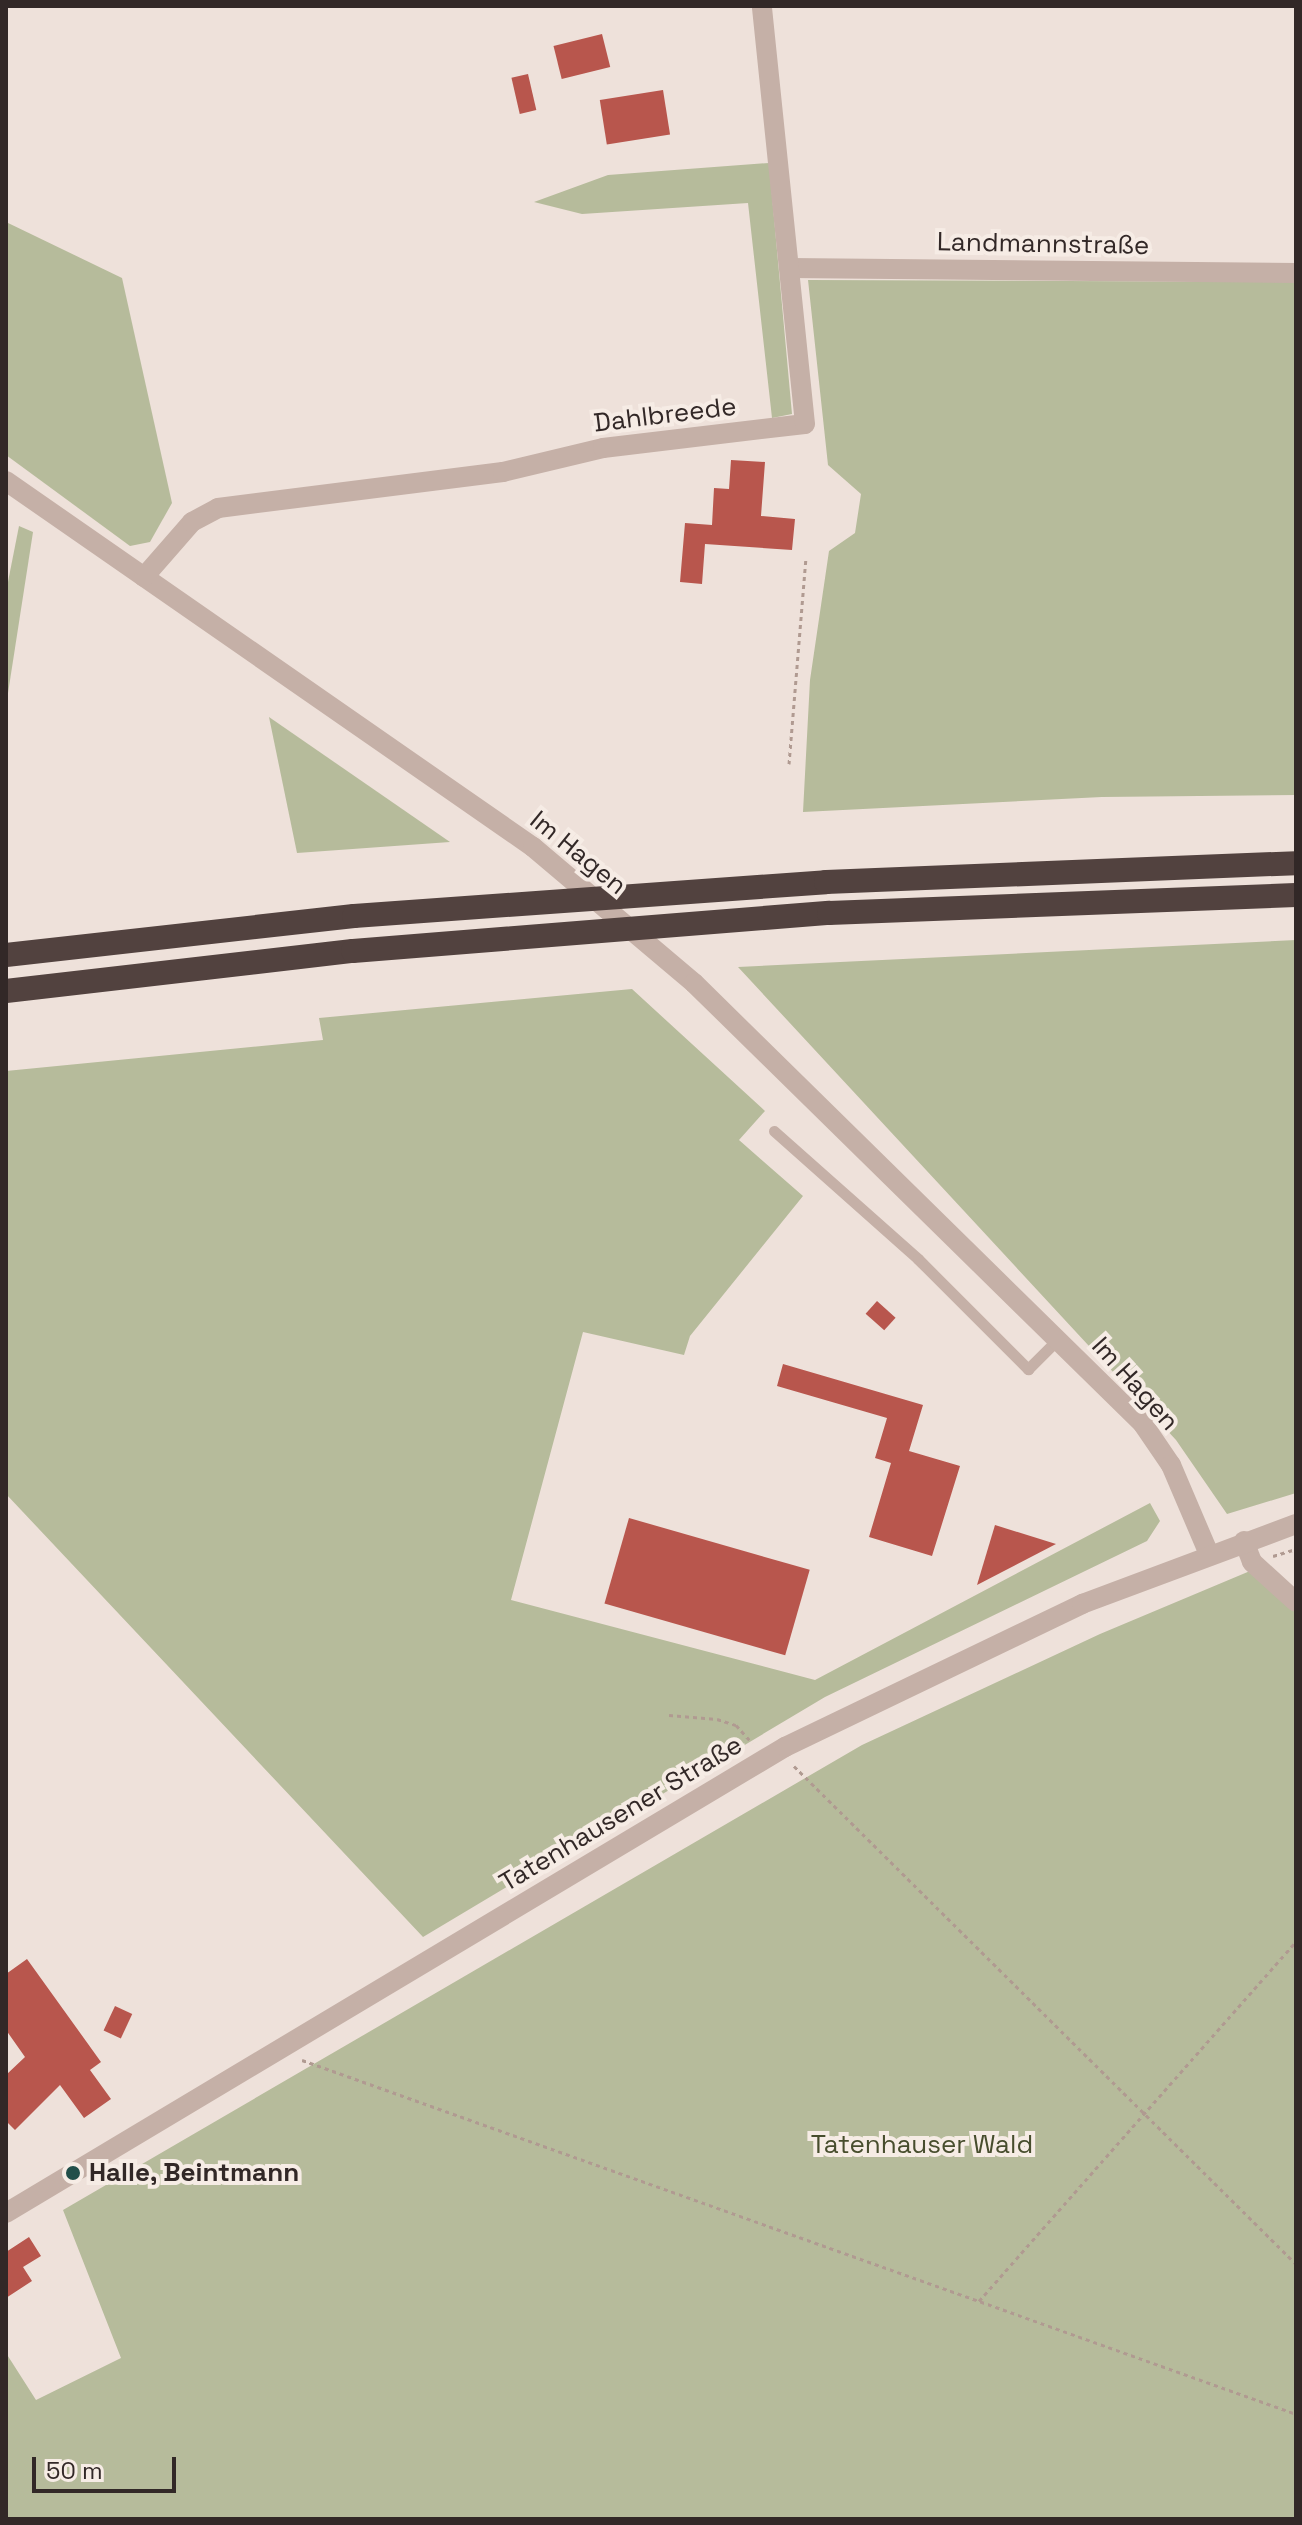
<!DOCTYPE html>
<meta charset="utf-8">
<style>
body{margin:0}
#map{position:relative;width:1302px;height:2525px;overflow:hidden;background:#eee1da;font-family:"Space Grotesk",sans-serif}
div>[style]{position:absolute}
.green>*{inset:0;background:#b6bb9b}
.building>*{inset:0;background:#b8564d;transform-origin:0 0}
.path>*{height:3px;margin-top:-1.5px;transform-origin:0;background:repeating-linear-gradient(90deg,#b09a91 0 4px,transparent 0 8px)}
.service>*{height:11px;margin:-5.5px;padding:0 5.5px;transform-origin:5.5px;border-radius:5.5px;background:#c5b0a7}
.minor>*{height:20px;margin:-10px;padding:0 10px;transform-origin:10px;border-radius:10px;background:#c5b0a7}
.tertiary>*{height:20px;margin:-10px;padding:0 10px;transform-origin:10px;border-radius:10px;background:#c5b0a7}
.motorway>*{height:24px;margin:-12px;padding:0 12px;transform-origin:12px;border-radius:12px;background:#52423f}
.dots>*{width:22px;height:22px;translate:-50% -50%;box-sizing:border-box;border:4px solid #f6ece5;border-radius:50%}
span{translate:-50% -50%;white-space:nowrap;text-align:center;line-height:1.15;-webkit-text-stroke:8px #f6ece5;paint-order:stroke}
.street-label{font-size:26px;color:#322827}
.park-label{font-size:26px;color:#474d2d}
.poi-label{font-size:26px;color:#322827;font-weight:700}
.left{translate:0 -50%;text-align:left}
.frame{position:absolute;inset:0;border:8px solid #322827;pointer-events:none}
.scale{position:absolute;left:32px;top:2457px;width:144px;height:36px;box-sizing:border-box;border:4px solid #322827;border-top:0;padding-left:10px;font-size:24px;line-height:28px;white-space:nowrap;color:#322827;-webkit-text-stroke:6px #f6ece5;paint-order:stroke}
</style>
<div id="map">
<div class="green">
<i style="clip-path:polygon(769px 163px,792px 414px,772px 418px,748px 203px,582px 214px,534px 202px,608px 175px)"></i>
<i style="clip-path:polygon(6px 222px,122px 278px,172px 503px,150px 542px,130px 546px,6px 455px)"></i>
<i style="clip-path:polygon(808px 280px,1296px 282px,1296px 795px,1102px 797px,803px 812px,810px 680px,829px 551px,855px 533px,861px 494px,828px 465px)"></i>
<i style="clip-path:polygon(19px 526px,33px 532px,6px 706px,6px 592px)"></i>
<i style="clip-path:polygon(269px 717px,450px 842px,297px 853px)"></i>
<i style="clip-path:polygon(1296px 940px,1296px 1493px,1227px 1514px,1176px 1440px,738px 967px)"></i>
<i style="clip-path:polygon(632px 989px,765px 1111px,739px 1140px,803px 1196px,690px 1336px,684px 1355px,583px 1332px,511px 1600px,815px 1680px,1150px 1503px,1160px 1521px,1147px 1541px,825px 1697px,423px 1937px,6px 1494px,6px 1071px,323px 1040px,319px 1018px)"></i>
<i style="clip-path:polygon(1250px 1571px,1296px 1613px,1296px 2519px,6px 2519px,6px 2353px,36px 2400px,121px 2358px,63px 2210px,862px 1745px,1100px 1634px)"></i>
</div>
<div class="building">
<i style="left:602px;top:34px;width:34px;height:50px;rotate:76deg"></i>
<i style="left:528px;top:74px;width:37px;height:17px;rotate:77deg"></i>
<i style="left:663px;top:90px;width:45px;height:64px;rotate:81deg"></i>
<i style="clip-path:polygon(731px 460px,765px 462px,761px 516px,795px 519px,792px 550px,705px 544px,702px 584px,680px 582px,685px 523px,712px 525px,714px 488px,729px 489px)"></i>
<i style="left:877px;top:1301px;width:25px;height:17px;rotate:42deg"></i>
<i style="clip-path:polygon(783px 1364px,923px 1405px,909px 1451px,960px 1466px,932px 1556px,869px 1537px,891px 1463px,875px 1458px,887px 1418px,777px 1386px)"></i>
<i style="left:629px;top:1518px;width:188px;height:89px;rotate:16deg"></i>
<i style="clip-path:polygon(995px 1525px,1056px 1544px,977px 1585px)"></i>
<i style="clip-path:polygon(27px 1959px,101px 2062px,90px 2070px,111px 2099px,84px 2118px,60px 2085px,15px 2130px,6px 2121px,6px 2075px,25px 2057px,6px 2030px,6px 1974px)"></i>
<i style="left:115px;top:2006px;width:19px;height:27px;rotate:25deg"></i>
<i style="clip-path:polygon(29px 2237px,41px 2256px,23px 2267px,32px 2281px,6px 2298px,6px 2252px)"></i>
</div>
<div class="path">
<i style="left:789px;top:764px;width:207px;rotate:-85.3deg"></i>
<i style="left:1273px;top:1556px;width:24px;rotate:-17deg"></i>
<i style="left:669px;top:1715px;width:48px;rotate:4.8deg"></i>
<i style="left:717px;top:1719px;width:20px;rotate:18deg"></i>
<i style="left:736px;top:1725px;width:24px;rotate:48deg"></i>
<i style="left:794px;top:1766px;width:707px;rotate:44.77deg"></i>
<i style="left:302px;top:2060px;width:1055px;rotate:19.6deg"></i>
<i style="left:113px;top:2171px;width:12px;rotate:59deg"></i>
<i style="left:979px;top:2301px;width:480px;rotate:-48.6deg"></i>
</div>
<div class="service">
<i style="left:774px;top:1131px;width:193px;rotate:41.6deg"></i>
<i style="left:918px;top:1259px;width:156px;rotate:45deg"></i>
<i style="left:1028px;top:1369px;width:42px;rotate:-45deg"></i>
</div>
<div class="minor">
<i style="left:790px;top:268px;width:506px;rotate:0.57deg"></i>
<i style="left:6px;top:481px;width:642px;rotate:34.78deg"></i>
<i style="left:533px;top:847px;width:211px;rotate:40.2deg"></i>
<i style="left:694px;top:983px;width:629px;rotate:44.48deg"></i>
<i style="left:1143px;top:1424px;width:50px;rotate:55.7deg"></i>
<i style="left:1171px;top:1465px;width:97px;rotate:66.9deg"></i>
<i style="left:144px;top:577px;width:73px;rotate:-48.9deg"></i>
<i style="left:192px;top:522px;width:30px;rotate:-28deg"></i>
<i style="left:218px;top:508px;width:287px;rotate:-7.2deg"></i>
<i style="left:503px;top:472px;width:103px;rotate:-13.5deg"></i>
<i style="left:603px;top:448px;width:203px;rotate:-6.8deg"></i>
<i style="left:805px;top:424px;width:420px;rotate:-95.9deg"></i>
<i style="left:1244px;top:1541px;width:22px;rotate:69deg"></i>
<i style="left:1252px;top:1562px;width:59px;rotate:42.3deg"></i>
</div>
<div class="tertiary">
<i style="left:6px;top:2213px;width:908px;rotate:-30.89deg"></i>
<i style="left:785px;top:1747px;width:330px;rotate:-25.7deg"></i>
<i style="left:1082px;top:1604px;width:228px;rotate:-20.5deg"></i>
</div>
<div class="motorway">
<i style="left:6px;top:955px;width:350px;rotate:-6.4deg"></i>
<i style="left:354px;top:916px;width:473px;rotate:-4.1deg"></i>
<i style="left:826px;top:882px;width:470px;rotate:-2.3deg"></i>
<i style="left:6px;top:991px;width:349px;rotate:-6.6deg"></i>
<i style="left:353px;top:951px;width:478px;rotate:-4.6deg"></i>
<i style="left:829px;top:913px;width:467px;rotate:-2.2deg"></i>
</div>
<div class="dots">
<i style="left:73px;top:2173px;background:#214f4a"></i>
</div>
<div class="street-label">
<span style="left:1043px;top:244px;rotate:1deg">Landmannstraße</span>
<span style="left:665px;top:415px;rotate:-7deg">Dahlbreede</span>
<span style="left:578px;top:853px;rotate:39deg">Im Hagen</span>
<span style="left:1135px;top:1384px;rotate:48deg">Im Hagen</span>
<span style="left:621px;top:1814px;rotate:-31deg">Tatenhausener Straße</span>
</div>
<div class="park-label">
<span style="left:922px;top:2145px">Tatenhauser Wald</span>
</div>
<div class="poi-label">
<span class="left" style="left:89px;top:2173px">Halle, Beintmann</span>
</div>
<div class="frame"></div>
<div class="scale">50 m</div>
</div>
